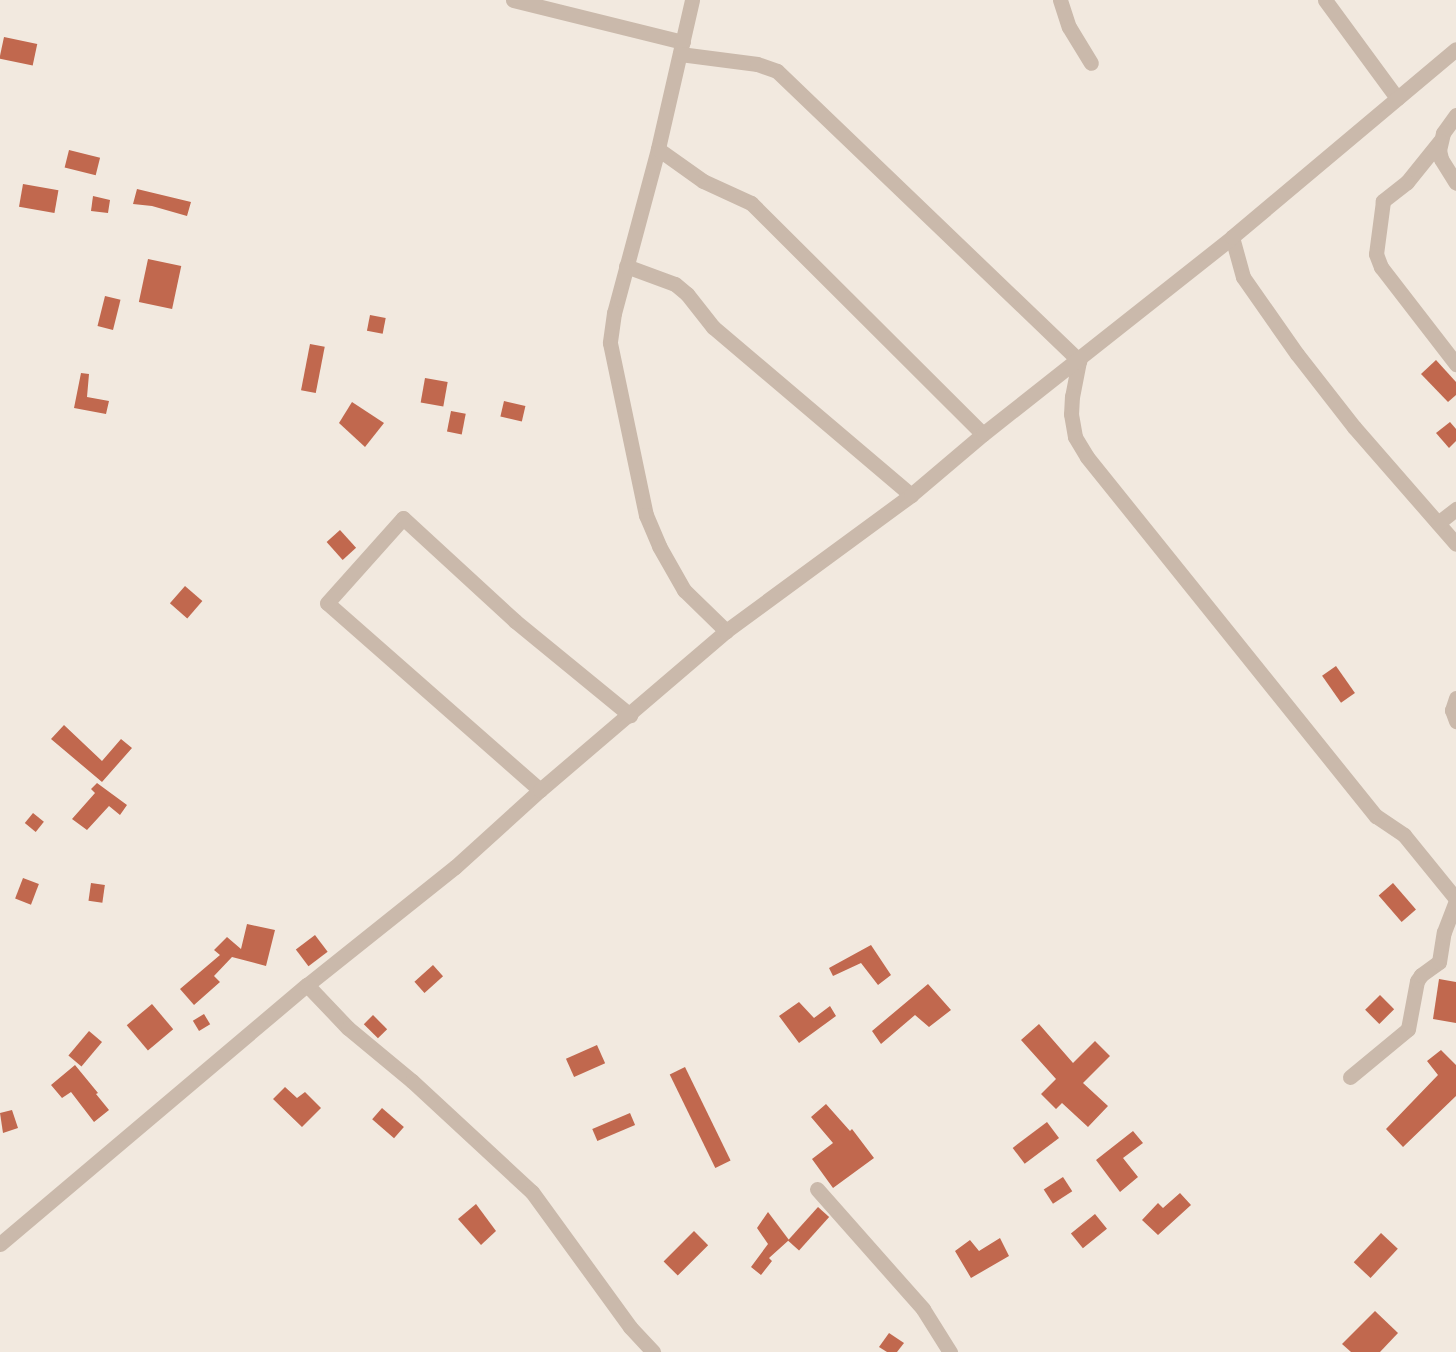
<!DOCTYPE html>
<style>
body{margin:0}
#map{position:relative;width:1456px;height:1352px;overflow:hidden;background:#f2e9df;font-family:Poppins,sans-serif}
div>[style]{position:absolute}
.building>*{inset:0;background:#c1684e;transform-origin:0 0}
.minor>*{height:15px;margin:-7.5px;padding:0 7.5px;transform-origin:7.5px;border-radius:7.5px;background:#cab9ab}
span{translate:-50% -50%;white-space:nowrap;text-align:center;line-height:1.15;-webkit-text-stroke:5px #f9f3eb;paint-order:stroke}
</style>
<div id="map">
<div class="building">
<i style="left:4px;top:37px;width:34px;height:22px;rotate:12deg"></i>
<i style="left:69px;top:150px;width:32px;height:18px;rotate:14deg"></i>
<i style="left:23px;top:184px;width:36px;height:23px;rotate:10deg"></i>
<i style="clip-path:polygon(137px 189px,191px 202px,187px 216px,152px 206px,133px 204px)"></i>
<i style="clip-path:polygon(93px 196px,110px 200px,108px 213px,91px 211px)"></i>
<i style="left:148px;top:259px;width:34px;height:44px;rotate:12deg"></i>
<i style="left:105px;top:296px;width:16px;height:31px;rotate:14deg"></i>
<i style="left:370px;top:315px;width:16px;height:16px;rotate:11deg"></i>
<i style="left:310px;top:344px;width:15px;height:47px;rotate:11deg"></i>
<i style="clip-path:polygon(1436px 360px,1456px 382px,1456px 395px,1448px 402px,1421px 374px)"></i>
<i style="clip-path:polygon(81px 373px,89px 374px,87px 397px,109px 401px,106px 414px,74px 408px)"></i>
<i style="left:425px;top:378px;width:23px;height:25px;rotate:10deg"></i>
<i style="left:504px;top:401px;width:22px;height:16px;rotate:13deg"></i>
<i style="clip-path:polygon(352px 402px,384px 423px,365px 447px,339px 423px)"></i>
<i style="left:451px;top:411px;width:15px;height:21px;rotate:11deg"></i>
<i style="clip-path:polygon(1450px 422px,1456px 429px,1456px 441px,1449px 448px,1436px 433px)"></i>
<i style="left:340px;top:530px;width:24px;height:18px;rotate:48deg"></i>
<i style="left:185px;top:586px;width:23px;height:23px;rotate:41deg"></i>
<i style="left:1336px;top:666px;width:33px;height:17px;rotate:55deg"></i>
<i style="clip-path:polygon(64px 725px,102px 761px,121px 739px,132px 748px,102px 782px,51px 739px)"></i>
<i style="clip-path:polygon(97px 783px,127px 805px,120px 815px,109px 806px,87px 830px,72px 819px,95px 793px,91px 789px)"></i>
<i style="left:33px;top:813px;width:14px;height:13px;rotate:39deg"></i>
<i style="left:23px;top:878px;width:17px;height:22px;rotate:21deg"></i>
<i style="left:91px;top:883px;width:14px;height:18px;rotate:8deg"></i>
<i style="left:1393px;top:883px;width:35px;height:19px;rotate:49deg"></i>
<i style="clip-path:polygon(247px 924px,275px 930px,266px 966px,232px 957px,214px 976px,220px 982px,194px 1005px,180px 989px,220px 955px,214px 950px,227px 937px,241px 949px)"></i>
<i style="left:315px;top:935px;width:21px;height:24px;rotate:53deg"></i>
<i style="clip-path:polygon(871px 945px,891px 975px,878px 985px,861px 963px,833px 976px,829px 968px)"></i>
<i style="left:433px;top:965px;width:15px;height:25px;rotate:48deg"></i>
<i style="clip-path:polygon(1439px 979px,1456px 982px,1456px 1023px,1433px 1019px)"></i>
<i style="clip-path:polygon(928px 984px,951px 1010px,929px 1027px,915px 1015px,881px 1044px,872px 1031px)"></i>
<i style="left:1380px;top:995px;width:20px;height:21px;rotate:45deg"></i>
<i style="clip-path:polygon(799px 1002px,814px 1018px,830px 1006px,836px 1016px,799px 1043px,779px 1016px)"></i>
<i style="left:152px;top:1004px;width:33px;height:33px;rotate:50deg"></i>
<i style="left:204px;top:1014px;width:12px;height:13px;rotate:59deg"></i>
<i style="left:373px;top:1015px;width:20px;height:13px;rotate:45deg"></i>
<i style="clip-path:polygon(1039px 1024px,1073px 1063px,1095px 1041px,1110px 1056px,1083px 1083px,1108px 1106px,1088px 1127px,1062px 1103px,1056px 1109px,1041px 1094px,1056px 1079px,1021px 1040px)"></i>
<i style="left:89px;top:1031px;width:17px;height:32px;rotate:40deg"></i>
<i style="left:597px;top:1045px;width:20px;height:34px;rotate:66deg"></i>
<i style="clip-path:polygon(1441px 1050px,1456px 1065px,1456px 1096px,1403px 1147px,1386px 1129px,1438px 1075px,1427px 1061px)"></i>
<i style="clip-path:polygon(75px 1065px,98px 1093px,96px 1094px,109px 1110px,94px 1122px,71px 1092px,62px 1098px,51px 1085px)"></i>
<i style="left:685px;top:1067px;width:104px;height:17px;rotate:64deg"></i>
<i style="clip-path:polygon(285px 1087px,297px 1098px,305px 1092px,321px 1108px,302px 1127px,273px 1099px)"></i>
<i style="clip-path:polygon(826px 1104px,850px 1131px,852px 1129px,874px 1158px,833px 1188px,812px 1159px,833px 1143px,811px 1117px)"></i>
<i style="left:382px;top:1108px;width:29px;height:15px;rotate:41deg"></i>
<i style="clip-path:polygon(12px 1110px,18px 1128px,3px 1133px,0 1113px)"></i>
<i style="left:630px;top:1113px;width:13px;height:41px;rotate:67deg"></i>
<i style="left:1047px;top:1122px;width:20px;height:43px;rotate:53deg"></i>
<i style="clip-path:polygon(1133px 1131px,1143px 1143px,1123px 1158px,1138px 1177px,1120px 1192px,1096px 1160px)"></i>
<i style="left:1063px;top:1177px;width:17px;height:23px;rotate:57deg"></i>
<i style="clip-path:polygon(1180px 1193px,1191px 1205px,1158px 1235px,1142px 1220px,1158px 1203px,1163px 1208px)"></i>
<i style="clip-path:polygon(476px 1204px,496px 1231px,481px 1245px,458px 1219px)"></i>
<i style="left:818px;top:1207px;width:15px;height:45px;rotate:42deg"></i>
<i style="clip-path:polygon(768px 1212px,789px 1240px,769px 1258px,772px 1261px,761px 1275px,751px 1267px,768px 1244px,757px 1228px)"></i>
<i style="left:1095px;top:1214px;width:19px;height:31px;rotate:51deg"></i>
<i style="left:694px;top:1231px;width:20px;height:43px;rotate:45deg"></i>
<i style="left:1381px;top:1233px;width:23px;height:40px;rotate:43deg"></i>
<i style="clip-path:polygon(1000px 1238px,1009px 1256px,971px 1278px,955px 1251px,970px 1240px,979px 1251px)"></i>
<i style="clip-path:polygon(1375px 1311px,1398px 1333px,1380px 1352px,1351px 1352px,1342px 1344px)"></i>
<i style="clip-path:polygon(889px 1333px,904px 1343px,897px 1352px,887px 1352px,879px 1347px)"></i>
</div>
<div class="minor">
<i style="left:513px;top:0;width:175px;rotate:13.9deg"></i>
<i style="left:692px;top:0;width:153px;rotate:102.9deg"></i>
<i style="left:658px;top:149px;width:170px;rotate:105deg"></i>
<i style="left:614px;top:313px;width:30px;rotate:98deg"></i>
<i style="left:610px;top:343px;width:176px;rotate:78.2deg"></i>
<i style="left:646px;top:515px;width:34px;rotate:67deg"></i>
<i style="left:659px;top:546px;width:51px;rotate:60.4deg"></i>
<i style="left:684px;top:590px;width:59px;rotate:44.3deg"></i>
<i style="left:1060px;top:0;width:28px;rotate:72deg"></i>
<i style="left:1069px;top:27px;width:42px;rotate:58.6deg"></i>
<i style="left:1325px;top:0;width:122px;rotate:53.7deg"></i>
<i style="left:680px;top:54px;width:78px;rotate:7.4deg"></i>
<i style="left:757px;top:64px;width:21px;rotate:19deg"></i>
<i style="left:777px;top:71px;width:419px;rotate:43.8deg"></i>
<i style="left:1079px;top:361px;width:36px;rotate:101deg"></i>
<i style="left:1072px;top:396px;width:18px;rotate:93deg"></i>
<i style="left:1071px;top:414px;width:23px;rotate:80deg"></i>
<i style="left:1075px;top:437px;width:23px;rotate:59deg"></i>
<i style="left:1087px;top:457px;width:461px;rotate:51.2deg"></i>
<i style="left:1376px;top:816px;width:34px;rotate:34deg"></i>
<i style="left:1404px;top:835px;width:82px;rotate:50.9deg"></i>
<i style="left:1456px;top:115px;width:22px;rotate:126deg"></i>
<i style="left:1443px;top:133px;width:17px;rotate:103deg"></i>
<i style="left:1439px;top:150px;width:9px;rotate:77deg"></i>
<i style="left:1441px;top:159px;width:28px;rotate:58deg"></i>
<i style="left:1440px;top:141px;width:53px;rotate:128.8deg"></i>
<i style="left:1407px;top:182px;width:31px;rotate:142deg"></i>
<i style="left:1383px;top:201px;width:53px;rotate:97.5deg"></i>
<i style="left:1376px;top:254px;width:14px;rotate:69deg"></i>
<i style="left:1381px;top:267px;width:123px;rotate:52.3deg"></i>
<i style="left:658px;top:149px;width:55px;rotate:35.4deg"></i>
<i style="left:703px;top:181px;width:53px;rotate:24.6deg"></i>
<i style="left:751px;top:203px;width:327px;rotate:44.9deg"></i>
<i style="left:1232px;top:237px;width:41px;rotate:74.6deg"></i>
<i style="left:1243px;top:277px;width:94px;rotate:55deg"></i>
<i style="left:1297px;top:354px;width:93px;rotate:52deg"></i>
<i style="left:1354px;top:427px;width:155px;rotate:48.9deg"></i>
<i style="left:626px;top:266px;width:52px;rotate:20.2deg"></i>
<i style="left:675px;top:284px;width:16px;rotate:40deg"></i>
<i style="left:687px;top:294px;width:42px;rotate:51.8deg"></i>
<i style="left:713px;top:327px;width:260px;rotate:40.3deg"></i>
<i style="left:1438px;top:523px;width:23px;rotate:-38deg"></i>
<i style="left:1456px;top:698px;width:13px;rotate:108deg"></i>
<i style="left:1452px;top:710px;width:12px;rotate:70deg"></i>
<i style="left:540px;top:790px;width:283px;rotate:-138.7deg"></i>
<i style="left:327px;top:603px;width:114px;rotate:-48.2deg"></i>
<i style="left:403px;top:518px;width:152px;rotate:42.6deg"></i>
<i style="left:515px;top:621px;width:149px;rotate:39.3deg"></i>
<i style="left:307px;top:985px;width:59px;rotate:46.4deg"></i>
<i style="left:348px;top:1028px;width:83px;rotate:39.6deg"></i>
<i style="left:412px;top:1081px;width:163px;rotate:42.8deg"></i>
<i style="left:532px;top:1192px;width:167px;rotate:54deg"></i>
<i style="left:630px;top:1327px;width:34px;rotate:47deg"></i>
<i style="left:1350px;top:1077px;width:75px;rotate:-39.6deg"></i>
<i style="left:1408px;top:1029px;width:49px;rotate:-79.4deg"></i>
<i style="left:1417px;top:981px;width:7px;rotate:-56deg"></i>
<i style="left:1421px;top:975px;width:22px;rotate:-36deg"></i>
<i style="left:1439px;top:962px;width:30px;rotate:-81deg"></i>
<i style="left:1444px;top:932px;width:34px;rotate:-69deg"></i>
<i style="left:817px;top:1189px;width:160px;rotate:48.5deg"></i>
<i style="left:923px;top:1309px;width:51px;rotate:57.9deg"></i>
<i style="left:0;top:1244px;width:402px;rotate:-40.2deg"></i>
<i style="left:307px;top:985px;width:189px;rotate:-38.6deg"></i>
<i style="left:455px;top:867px;width:115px;rotate:-42.2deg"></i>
<i style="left:540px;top:790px;width:245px;rotate:-40.5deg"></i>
<i style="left:726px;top:631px;width:230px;rotate:-36.3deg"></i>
<i style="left:911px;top:495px;width:94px;rotate:-40.3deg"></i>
<i style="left:983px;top:434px;width:318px;rotate:-38.3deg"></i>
<i style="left:1232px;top:237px;width:292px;rotate:-40deg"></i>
</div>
</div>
